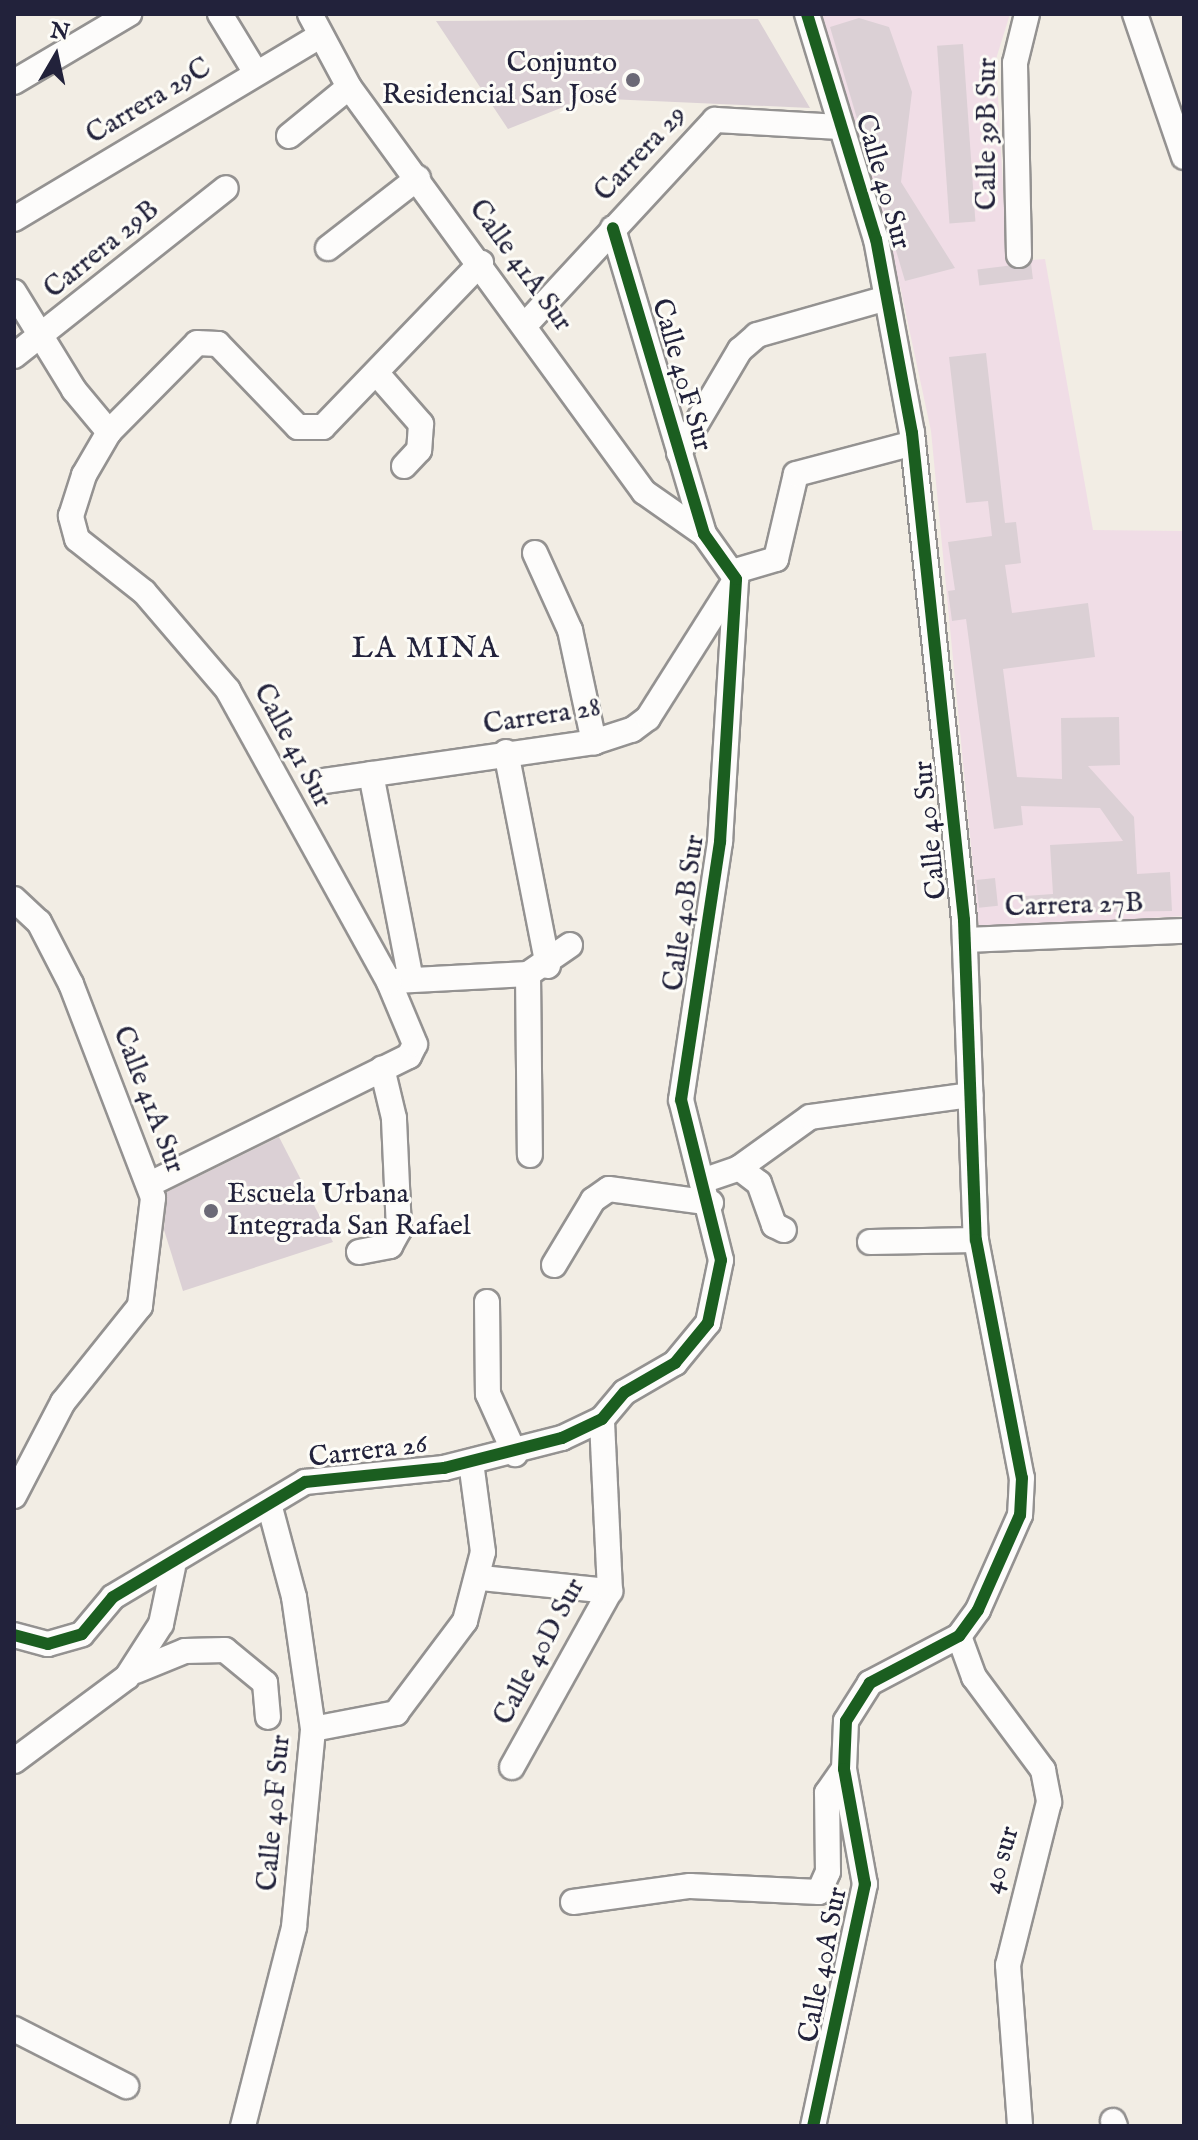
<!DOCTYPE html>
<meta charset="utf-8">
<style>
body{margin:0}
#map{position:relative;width:1198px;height:2140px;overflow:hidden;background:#f2ede4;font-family:"IM FELL English",serif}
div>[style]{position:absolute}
.built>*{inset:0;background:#f0dde6}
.building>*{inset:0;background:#dbd0d5;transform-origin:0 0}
.roads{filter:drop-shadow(2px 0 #949291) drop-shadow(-2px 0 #949291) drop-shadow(0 2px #949291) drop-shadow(0 -2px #949291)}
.street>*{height:24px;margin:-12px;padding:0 12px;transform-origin:12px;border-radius:12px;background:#fdfcfb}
.cycleway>*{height:12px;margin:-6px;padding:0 6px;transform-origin:6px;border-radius:6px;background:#1b5e20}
.dots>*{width:22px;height:22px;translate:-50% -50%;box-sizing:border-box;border:4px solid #fdfcf7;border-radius:50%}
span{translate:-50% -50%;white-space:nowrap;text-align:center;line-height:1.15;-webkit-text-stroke:6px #fdfcf7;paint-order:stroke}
.poi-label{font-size:28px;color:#22223b}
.right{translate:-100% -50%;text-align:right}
.left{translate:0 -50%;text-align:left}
.street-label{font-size:28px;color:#22223b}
.neighbourhood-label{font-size:30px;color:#22223b;letter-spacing:2px}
.frame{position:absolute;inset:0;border:16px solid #22223b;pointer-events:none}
.north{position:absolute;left:16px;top:16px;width:80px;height:80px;-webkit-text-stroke:6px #fdfcf7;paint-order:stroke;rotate:9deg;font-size:22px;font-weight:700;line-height:32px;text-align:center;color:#22223b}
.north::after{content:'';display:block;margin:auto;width:28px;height:36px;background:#22223b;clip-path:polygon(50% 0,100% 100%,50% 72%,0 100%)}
</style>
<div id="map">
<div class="built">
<i style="clip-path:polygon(816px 14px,1010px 14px,996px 59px,1007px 262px,1045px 259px,1093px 530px,1184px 531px,1184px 916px,979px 928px,931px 431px,900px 286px)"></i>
</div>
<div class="building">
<i style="clip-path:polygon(859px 18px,889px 27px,912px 92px,901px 182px,955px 268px,905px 281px,830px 27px)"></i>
<i style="clip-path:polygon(758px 19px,810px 108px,586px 98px,508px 129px,436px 21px)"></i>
<i style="left:963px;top:44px;width:178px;height:26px;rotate:86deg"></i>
<i style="left:1031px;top:263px;width:16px;height:54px;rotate:83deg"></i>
<i style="clip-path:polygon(986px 353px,1005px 523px,1016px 522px,1021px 563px,1005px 565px,1012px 613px,1088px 603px,1095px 657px,1003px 669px,1017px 777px,1062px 779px,1061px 718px,1119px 717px,1120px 765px,1088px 766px,1134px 817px,1137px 874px,1170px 872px,1172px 911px,1025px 913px,1025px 896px,1053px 894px,1050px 845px,1123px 841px,1100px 808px,1021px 806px,1023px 825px,994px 829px,966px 619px,952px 621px,948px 591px,955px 590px,948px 542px,992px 536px,988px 501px,966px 503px,949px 357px)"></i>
<i style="left:995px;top:878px;width:28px;height:19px;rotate:84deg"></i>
<i style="clip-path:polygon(279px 1137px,333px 1242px,183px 1291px,164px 1230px,167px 1192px)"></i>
</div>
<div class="roads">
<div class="street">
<i style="left:220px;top:14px;width:69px;rotate:58.6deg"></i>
<i style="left:310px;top:14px;width:83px;rotate:61.9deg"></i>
<i style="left:349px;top:87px;width:501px;rotate:53.93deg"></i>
<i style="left:644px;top:492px;width:73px;rotate:35deg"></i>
<i style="left:807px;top:14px;width:235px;rotate:73deg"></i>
<i style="left:876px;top:239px;width:197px;rotate:79.5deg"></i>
<i style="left:912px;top:433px;width:490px;rotate:83.9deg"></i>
<i style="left:964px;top:920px;width:320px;rotate:87.9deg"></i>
<i style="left:976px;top:1240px;width:242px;rotate:79.1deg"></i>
<i style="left:1022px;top:1478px;width:37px;rotate:93deg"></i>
<i style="left:1020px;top:1515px;width:104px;rotate:113.9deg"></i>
<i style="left:978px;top:1610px;width:32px;rotate:126deg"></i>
<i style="left:959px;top:1636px;width:101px;rotate:152.2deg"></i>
<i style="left:870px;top:1683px;width:45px;rotate:122.3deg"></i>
<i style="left:846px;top:1721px;width:48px;rotate:92.4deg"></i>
<i style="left:844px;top:1769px;width:117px;rotate:79.7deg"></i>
<i style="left:865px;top:1884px;width:248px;rotate:102.1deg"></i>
<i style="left:1135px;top:14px;width:151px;rotate:71.1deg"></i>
<i style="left:14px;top:82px;width:134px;rotate:-30.6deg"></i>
<i style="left:289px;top:136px;width:77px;rotate:-39.2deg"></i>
<i style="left:14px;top:219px;width:353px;rotate:-30.9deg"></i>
<i style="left:328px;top:248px;width:114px;rotate:-37.9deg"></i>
<i style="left:1019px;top:255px;width:192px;rotate:-91.2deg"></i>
<i style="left:1015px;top:63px;width:50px;rotate:-76.2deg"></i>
<i style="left:14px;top:292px;width:115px;rotate:58.5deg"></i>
<i style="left:74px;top:390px;width:55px;rotate:50.2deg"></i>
<i style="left:527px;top:323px;width:277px;rotate:-47.2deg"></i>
<i style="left:715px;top:120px;width:126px;rotate:3.2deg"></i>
<i style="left:14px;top:356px;width:270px;rotate:-38.4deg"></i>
<i style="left:379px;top:376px;width:64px;rotate:48.8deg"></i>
<i style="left:421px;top:424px;width:26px;rotate:94deg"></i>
<i style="left:419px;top:450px;width:22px;rotate:133deg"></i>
<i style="left:679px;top:453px;width:120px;rotate:-59.4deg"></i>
<i style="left:740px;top:350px;width:23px;rotate:-41deg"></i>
<i style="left:757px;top:335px;width:135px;rotate:-15.9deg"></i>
<i style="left:535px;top:553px;width:85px;rotate:65.6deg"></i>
<i style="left:570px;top:630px;width:115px;rotate:77.9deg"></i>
<i style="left:732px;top:572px;width:46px;rotate:-16.5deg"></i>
<i style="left:776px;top:559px;width:87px;rotate:-76.8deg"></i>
<i style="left:796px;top:474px;width:121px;rotate:-14.8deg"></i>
<i style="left:506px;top:752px;width:218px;rotate:78.9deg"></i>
<i style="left:371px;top:774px;width:209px;rotate:79deg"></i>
<i style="left:324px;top:781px;width:273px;rotate:-8.2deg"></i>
<i style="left:594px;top:742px;width:40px;rotate:-18deg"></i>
<i style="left:632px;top:730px;width:20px;rotate:-37deg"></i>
<i style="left:648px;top:718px;width:165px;rotate:-57.7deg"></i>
<i style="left:14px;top:899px;width:34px;rotate:43deg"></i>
<i style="left:39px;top:922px;width:70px;rotate:62.7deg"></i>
<i style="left:71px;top:984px;width:229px;rotate:69deg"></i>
<i style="left:153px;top:1198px;width:109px;rotate:96.9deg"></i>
<i style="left:140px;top:1306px;width:123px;rotate:128.7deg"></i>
<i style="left:63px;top:1402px;width:106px;rotate:117.5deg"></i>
<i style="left:966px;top:940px;width:218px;rotate:-2.4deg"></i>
<i style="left:528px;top:974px;width:181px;rotate:89.4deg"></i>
<i style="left:395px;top:981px;width:133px;rotate:-3deg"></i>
<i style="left:528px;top:974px;width:51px;rotate:-34.6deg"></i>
<i style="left:739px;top:1168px;width:25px;rotate:37deg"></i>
<i style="left:759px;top:1183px;width:45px;rotate:70.3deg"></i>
<i style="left:774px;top:1225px;width:11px;rotate:27deg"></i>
<i style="left:702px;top:1181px;width:39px;rotate:-19deg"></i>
<i style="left:739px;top:1168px;width:87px;rotate:-35.7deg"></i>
<i style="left:810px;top:1117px;width:162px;rotate:-7.8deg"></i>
<i style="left:150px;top:1184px;width:289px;rotate:-26.3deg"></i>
<i style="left:409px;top:1056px;width:13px;rotate:-63deg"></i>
<i style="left:415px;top:1044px;width:67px;rotate:-112.8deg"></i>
<i style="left:389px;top:982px;width:333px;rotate:-118.9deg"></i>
<i style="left:228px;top:690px;width:129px;rotate:-130.6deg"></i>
<i style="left:144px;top:592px;width:85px;rotate:-141.7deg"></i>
<i style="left:77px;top:539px;width:24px;rotate:-105deg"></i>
<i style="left:71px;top:516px;width:43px;rotate:-72.4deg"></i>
<i style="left:84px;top:475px;width:50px;rotate:-59.8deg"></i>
<i style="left:109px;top:432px;width:125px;rotate:-45.3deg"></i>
<i style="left:197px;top:343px;width:21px;rotate:3deg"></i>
<i style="left:218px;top:344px;width:115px;rotate:46.1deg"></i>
<i style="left:298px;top:427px;width:25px"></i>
<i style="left:323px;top:427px;width:228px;rotate:-46.1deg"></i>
<i style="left:870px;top:1242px;width:106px;rotate:-1.1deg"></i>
<i style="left:359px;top:1252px;width:32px;rotate:-11deg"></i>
<i style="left:390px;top:1246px;width:18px;rotate:-61deg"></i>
<i style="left:399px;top:1230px;width:112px;rotate:-92.6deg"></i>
<i style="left:394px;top:1118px;width:51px;rotate:-103.5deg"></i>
<i style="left:554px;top:1265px;width:76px;rotate:-59deg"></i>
<i style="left:593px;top:1200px;width:19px;rotate:-35deg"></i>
<i style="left:609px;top:1189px;width:103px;rotate:7.8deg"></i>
<i style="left:487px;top:1302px;width:92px;rotate:89.4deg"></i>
<i style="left:488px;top:1394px;width:66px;rotate:65.8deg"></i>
<i style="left:481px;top:1578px;width:130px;rotate:5.8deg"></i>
<i style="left:14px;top:1635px;width:35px;rotate:15deg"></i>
<i style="left:48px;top:1644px;width:35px;rotate:-16deg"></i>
<i style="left:82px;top:1634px;width:48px;rotate:-50deg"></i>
<i style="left:113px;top:1597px;width:224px;rotate:-30.9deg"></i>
<i style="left:305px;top:1482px;width:140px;rotate:-5.8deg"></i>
<i style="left:444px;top:1468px;width:122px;rotate:-14.3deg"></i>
<i style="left:562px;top:1438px;width:44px;rotate:-25.4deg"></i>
<i style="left:602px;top:1419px;width:35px;rotate:-50deg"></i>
<i style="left:625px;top:1392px;width:58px;rotate:-30.1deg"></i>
<i style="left:675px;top:1363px;width:52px;rotate:-50.5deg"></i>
<i style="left:708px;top:1323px;width:64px;rotate:-78.3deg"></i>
<i style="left:721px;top:1260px;width:165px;rotate:-104deg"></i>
<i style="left:681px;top:1100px;width:261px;rotate:-81.4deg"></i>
<i style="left:720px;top:842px;width:263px;rotate:-86.5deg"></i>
<i style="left:736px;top:579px;width:55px;rotate:-125.4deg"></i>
<i style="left:704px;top:534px;width:319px;rotate:-106.6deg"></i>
<i style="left:959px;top:1636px;width:44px;rotate:69.9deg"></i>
<i style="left:974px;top:1677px;width:116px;rotate:53.4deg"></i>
<i style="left:1043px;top:1770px;width:33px;rotate:79deg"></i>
<i style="left:1049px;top:1802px;width:168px;rotate:104.1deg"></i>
<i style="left:1008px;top:1965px;width:161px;rotate:85.7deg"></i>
<i style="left:136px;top:1671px;width:53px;rotate:-22.2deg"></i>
<i style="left:185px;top:1651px;width:40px;rotate:-1.4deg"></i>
<i style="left:225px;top:1650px;width:52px;rotate:39.5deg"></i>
<i style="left:265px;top:1683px;width:34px;rotate:85deg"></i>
<i style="left:313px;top:1729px;width:85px;rotate:-10.9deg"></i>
<i style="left:396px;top:1713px;width:115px;rotate:-53.1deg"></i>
<i style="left:465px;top:1621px;width:71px;rotate:-75.4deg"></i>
<i style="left:483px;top:1552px;width:91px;rotate:-97.6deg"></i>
<i style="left:14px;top:1761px;width:141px;rotate:-36.6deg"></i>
<i style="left:127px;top:1677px;width:63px;rotate:-57.3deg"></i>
<i style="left:161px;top:1624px;width:58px;rotate:-78.1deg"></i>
<i style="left:512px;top:1767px;width:201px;rotate:-60.9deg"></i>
<i style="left:610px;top:1591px;width:172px;rotate:-92.7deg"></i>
<i style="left:573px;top:1902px;width:118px;rotate:-7.8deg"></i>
<i style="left:690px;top:1886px;width:129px;rotate:2.7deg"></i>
<i style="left:819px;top:1892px;width:22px;rotate:-66deg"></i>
<i style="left:828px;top:1872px;width:79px;rotate:-90.7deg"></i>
<i style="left:827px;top:1793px;width:29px;rotate:-55deg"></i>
<i style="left:14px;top:2029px;width:126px;rotate:27deg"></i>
<i style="left:1113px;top:2121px;width:5px;rotate:68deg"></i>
<i style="left:243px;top:2126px;width:205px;rotate:-75.6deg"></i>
<i style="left:294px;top:1927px;width:199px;rotate:-84.5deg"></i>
<i style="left:313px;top:1729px;width:133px;rotate:-98.2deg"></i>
<i style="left:294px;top:1597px;width:96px;rotate:-105deg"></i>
</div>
</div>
<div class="cycleway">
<i style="left:807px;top:14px;width:235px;rotate:73deg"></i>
<i style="left:876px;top:239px;width:197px;rotate:79.5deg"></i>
<i style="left:912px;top:433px;width:490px;rotate:83.9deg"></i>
<i style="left:964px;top:920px;width:320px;rotate:87.9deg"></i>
<i style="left:976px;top:1240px;width:242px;rotate:79.1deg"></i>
<i style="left:1022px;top:1478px;width:37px;rotate:93deg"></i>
<i style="left:1020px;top:1515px;width:104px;rotate:113.9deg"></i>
<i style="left:978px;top:1610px;width:32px;rotate:126deg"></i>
<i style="left:959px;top:1636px;width:101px;rotate:152.2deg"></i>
<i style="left:870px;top:1683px;width:45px;rotate:122.3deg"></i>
<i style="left:846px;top:1721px;width:48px;rotate:92.4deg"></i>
<i style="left:844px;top:1769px;width:117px;rotate:79.7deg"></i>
<i style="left:865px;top:1884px;width:248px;rotate:102.1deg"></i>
<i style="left:14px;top:1635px;width:35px;rotate:15deg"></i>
<i style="left:48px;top:1644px;width:35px;rotate:-16deg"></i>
<i style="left:82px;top:1634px;width:48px;rotate:-50deg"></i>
<i style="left:113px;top:1597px;width:224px;rotate:-30.9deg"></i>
<i style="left:305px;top:1482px;width:140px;rotate:-5.8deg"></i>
<i style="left:444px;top:1468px;width:122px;rotate:-14.3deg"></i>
<i style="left:562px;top:1438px;width:44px;rotate:-25.4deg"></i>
<i style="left:602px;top:1419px;width:35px;rotate:-50deg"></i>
<i style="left:625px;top:1392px;width:58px;rotate:-30.1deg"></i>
<i style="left:675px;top:1363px;width:52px;rotate:-50.5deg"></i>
<i style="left:708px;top:1323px;width:64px;rotate:-78.3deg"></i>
<i style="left:721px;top:1260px;width:165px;rotate:-104deg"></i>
<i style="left:681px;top:1100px;width:261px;rotate:-81.4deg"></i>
<i style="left:720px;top:842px;width:263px;rotate:-86.5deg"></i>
<i style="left:736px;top:579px;width:55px;rotate:-125.4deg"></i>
<i style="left:704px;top:534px;width:319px;rotate:-106.6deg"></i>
</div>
<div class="dots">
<i style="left:633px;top:80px;background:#6b6976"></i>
<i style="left:211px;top:1211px;background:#6b6976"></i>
</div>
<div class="poi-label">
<span class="right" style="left:617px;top:80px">Conjunto<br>Residencial San José</span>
<span class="left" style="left:227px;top:1211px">Escuela Urbana<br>Integrada San Rafael</span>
</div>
<div class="street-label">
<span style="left:149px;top:102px;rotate:-31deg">Carrera 29C</span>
<span style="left:988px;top:134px;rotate:-90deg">Calle 39B Sur</span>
<span style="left:641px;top:154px;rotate:-47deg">Carrera 29</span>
<span style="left:882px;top:182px;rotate:74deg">Calle 40 Sur</span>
<span style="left:102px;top:250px;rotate:-39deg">Carrera 29B</span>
<span style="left:520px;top:266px;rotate:54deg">Calle 41A Sur</span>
<span style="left:681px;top:375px;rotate:74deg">Calle 40F Sur</span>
<span style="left:542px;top:717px;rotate:-9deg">Carrera 28</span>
<span style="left:292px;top:746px;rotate:62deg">Calle 41 Sur</span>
<span style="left:931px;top:830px;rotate:-96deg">Calle 40 Sur</span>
<span style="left:1074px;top:906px;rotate:-2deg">Carrera 27B</span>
<span style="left:685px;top:913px;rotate:-82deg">Calle 40B Sur</span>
<span style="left:148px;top:1100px;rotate:69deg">Calle 41A Sur</span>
<span style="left:368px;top:1452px;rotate:-7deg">Carrera 26</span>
<span style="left:540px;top:1652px;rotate:-62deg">Calle 40D Sur</span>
<span style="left:275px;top:1813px;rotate:-85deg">Calle 40F Sur</span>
<span style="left:1002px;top:1860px;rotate:-74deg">40 sur</span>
<span style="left:824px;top:1965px;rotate:-79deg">Calle 40A Sur</span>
</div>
<div class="neighbourhood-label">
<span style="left:426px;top:649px">LA MINA</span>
</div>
<div class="frame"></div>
<div class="north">N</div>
</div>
